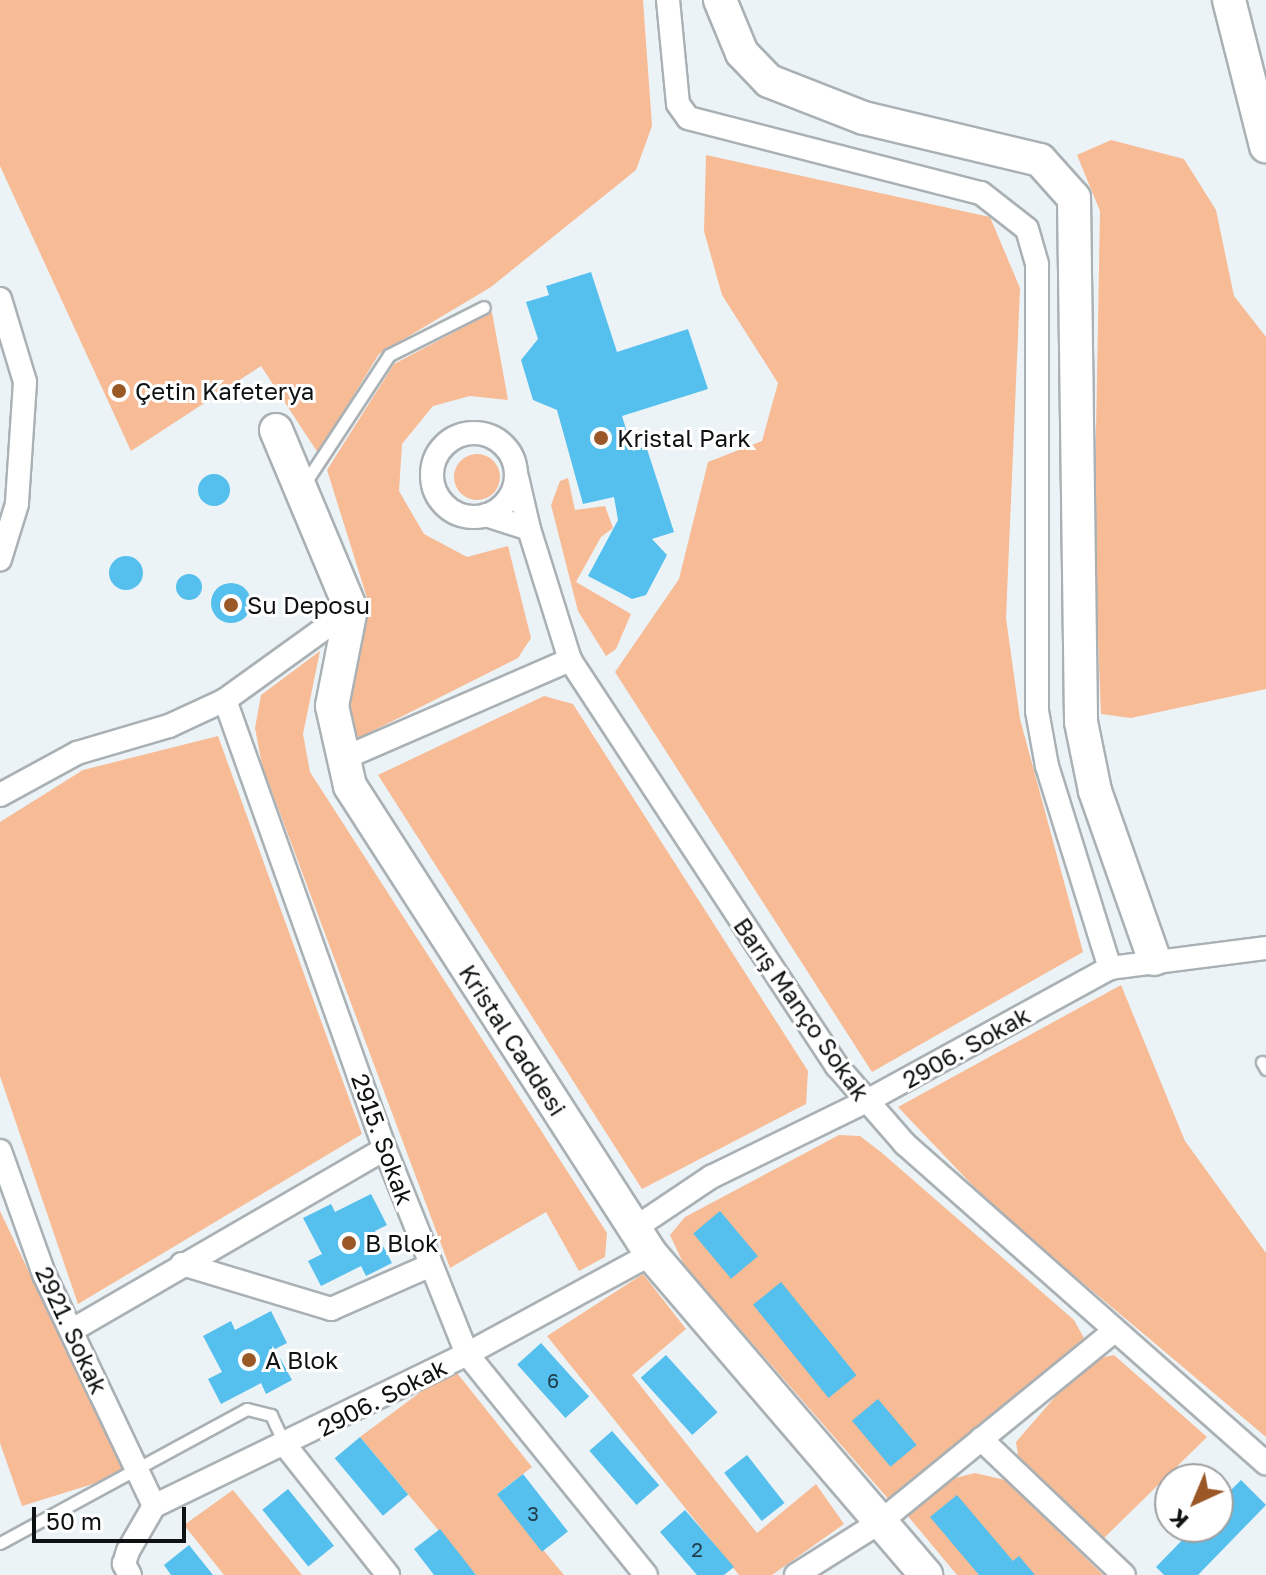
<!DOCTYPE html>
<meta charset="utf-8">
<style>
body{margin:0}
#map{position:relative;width:1266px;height:1575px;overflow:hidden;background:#ecf3f7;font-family:"Golos Text",sans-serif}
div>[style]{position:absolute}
.green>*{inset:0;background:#f7bb95}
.round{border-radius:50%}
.building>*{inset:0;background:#55bfed;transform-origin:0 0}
.roads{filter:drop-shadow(2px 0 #aab1b5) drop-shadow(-2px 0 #aab1b5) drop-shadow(0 2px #aab1b5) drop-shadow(0 -2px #aab1b5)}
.lane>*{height:11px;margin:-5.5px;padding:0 5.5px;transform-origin:5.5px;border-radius:5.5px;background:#fff}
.street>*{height:22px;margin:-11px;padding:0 11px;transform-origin:11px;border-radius:11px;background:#fff}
.street>.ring{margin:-11px;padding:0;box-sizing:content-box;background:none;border:22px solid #fff;border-radius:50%}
.secondary>*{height:32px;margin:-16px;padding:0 16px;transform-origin:16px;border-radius:16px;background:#fff}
.dots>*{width:22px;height:22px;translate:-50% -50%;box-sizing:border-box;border:4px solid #fff;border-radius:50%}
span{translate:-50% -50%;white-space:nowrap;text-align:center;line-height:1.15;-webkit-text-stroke:6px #fff;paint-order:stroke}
.number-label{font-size:20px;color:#203d4a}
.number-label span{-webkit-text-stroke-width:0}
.poi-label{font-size:24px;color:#0f1213}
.left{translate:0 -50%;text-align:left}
.street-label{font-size:24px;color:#0f1213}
.north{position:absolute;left:1154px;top:1463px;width:80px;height:80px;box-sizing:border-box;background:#fff;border:2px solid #9fa0a1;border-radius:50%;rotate:224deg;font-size:22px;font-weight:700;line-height:32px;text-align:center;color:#0f1213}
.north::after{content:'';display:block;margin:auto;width:28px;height:36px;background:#9a5826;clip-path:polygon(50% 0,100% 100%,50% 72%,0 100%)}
.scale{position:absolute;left:32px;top:1507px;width:154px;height:36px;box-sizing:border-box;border:4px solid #0f1213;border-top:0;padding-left:10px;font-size:24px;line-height:28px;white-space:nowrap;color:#0f1213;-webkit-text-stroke:6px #fff;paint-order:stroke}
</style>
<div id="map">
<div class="green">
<i style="clip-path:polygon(0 0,643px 0,652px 126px,636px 170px,491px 287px,379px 354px,318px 453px,261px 366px,131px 451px,0 166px)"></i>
<i style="clip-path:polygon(1111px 140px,1184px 159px,1216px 210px,1234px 296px,1266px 337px,1266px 689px,1131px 718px,1101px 714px,1094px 543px,1100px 211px,1077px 155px)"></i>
<i style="clip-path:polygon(706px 155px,990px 217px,1020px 288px,1006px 618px,1020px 719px,1083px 952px,872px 1072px,615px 672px,679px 579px,708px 462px,762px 441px,778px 383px,722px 295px,704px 231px)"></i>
<i style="clip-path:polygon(492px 312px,508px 400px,470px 396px,433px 406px,402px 444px,399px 491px,424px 534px,467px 557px,508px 546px,531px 638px,518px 658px,359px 738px,346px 716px,368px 601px,327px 470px,394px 364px)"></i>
<i class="round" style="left:454px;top:454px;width:46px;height:46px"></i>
<i style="clip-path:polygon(568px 478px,575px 510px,605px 506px,613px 528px,601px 537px,576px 582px,631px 614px,616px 649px,606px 656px,578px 611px,551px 505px,560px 481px)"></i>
<i style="clip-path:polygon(320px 651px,303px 734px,310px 772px,607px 1233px,605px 1257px,579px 1271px,546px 1212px,450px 1268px,262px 765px,255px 728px,261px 695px)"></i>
<i style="clip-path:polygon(544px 696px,573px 704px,808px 1071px,806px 1104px,642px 1189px,378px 775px)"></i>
<i style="clip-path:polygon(218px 736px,362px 1134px,78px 1304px,0 1076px,0 822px,83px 770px)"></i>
<i style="clip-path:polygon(1121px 985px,1185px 1141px,1266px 1253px,1266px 1437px,994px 1208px,898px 1107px)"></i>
<i style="clip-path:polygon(839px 1135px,860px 1136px,882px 1153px,1074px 1320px,1084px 1338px,890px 1501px,684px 1265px,670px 1235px,685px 1217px)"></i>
<i style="clip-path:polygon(0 1211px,125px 1474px,22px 1506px,0 1443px)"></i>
<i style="clip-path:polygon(643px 1274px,686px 1329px,632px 1375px,757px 1533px,816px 1484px,844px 1524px,772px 1575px,739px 1575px,547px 1336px)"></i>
<i style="clip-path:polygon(1114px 1355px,1207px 1437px,1103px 1539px,1018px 1456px,1016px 1442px,1074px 1375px,1095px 1359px)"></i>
<i style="clip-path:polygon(453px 1368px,532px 1467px,497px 1494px,564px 1575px,476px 1575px,360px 1437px)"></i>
<i style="clip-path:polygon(975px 1473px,1005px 1480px,1103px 1575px,957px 1575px,907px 1515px,947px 1480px)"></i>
<i style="clip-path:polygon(233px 1490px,302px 1575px,224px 1575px,184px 1525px)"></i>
</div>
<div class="building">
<i style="clip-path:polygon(591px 272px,617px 352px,688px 329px,708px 389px,622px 416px,633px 451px,646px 446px,674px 532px,652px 539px,667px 555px,646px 595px,632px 599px,588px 576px,618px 520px,614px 497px,583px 504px,557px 410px,533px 400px,521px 360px,538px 339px,526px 302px,549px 295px,546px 286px)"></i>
<i class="round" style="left:198px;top:474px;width:32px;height:32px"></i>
<i class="round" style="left:109px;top:556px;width:34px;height:34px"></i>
<i class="round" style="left:176px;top:574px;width:26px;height:26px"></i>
<i class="round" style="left:211px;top:583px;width:40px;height:40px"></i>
<i style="clip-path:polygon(371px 1194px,387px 1225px,375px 1231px,392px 1263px,366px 1276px,361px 1266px,321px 1286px,308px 1261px,322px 1254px,303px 1218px,331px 1204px,335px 1212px)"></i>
<i style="left:720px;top:1211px;width:59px;height:35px;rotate:50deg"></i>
<i style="left:781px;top:1282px;width:120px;height:36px;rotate:51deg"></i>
<i style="clip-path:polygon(271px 1311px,287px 1343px,275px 1349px,292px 1380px,266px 1394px,261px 1383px,221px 1404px,208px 1379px,222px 1372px,203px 1336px,231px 1321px,235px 1330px)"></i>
<i style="left:541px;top:1343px;width:72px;height:32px;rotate:48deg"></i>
<i style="left:666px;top:1355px;width:77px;height:34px;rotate:48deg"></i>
<i style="left:878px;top:1399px;width:60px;height:34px;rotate:50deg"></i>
<i style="left:612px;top:1431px;width:72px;height:30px;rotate:49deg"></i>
<i style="left:360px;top:1437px;width:75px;height:33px;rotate:50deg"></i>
<i style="left:747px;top:1455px;width:61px;height:29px;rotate:52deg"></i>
<i style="left:523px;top:1474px;width:73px;height:33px;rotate:52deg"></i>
<i style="clip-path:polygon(1241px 1480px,1266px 1505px,1198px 1575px,1164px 1575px,1156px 1567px,1195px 1527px,1218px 1527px,1218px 1503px)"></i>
<i style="left:288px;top:1489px;width:73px;height:33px;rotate:51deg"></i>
<i style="clip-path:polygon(957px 1495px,1013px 1561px,1019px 1556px,1035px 1575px,979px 1575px,930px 1517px)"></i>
<i style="clip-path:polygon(685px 1510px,734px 1567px,724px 1575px,697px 1575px,660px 1532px)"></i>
<i style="clip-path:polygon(440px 1529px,476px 1575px,434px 1575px,414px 1549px)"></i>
<i style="clip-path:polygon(189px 1545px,213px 1575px,171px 1575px,164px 1565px)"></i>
</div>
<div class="roads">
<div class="lane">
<i style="left:305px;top:483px;width:153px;rotate:-56.7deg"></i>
<i style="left:389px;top:355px;width:106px;rotate:-26.8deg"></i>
<i style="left:1262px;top:1062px;width:8px;rotate:60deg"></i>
<i style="left:0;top:1543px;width:281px;rotate:-28.5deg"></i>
<i style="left:247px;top:1409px;width:25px;rotate:14deg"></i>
<i style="left:271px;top:1415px;width:33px;rotate:65deg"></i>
</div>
<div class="street">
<i style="left:668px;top:0;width:104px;rotate:84.5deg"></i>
<i style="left:678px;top:104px;width:17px;rotate:54deg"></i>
<i style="left:688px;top:118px;width:302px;rotate:14.4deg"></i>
<i style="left:981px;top:193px;width:58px;rotate:38deg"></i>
<i style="left:1027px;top:229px;width:37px;rotate:74deg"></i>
<i style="left:1037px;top:265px;width:446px;rotate:90deg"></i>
<i style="left:1037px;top:711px;width:56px;rotate:79.7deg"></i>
<i style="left:1047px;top:766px;width:212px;rotate:72.7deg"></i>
<i style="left:0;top:299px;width:87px;rotate:73.2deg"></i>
<i style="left:25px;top:382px;width:122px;rotate:93.8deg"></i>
<i style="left:17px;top:504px;width:58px;rotate:107.2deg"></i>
<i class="ring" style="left:432px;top:433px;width:62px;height:62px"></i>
<i style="left:486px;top:515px;width:45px;rotate:18deg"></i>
<i style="left:529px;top:529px;width:53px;rotate:-103deg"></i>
<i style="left:529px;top:529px;width:137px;rotate:72.6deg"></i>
<i style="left:570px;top:660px;width:486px;rotate:56.7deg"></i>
<i style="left:837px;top:1066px;width:103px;rotate:48.9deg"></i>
<i style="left:905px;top:1144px;width:482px;rotate:41.5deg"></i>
<i style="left:225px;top:700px;width:477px;rotate:70.4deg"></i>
<i style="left:385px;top:1149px;width:221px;rotate:68.2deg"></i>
<i style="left:467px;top:1354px;width:284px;rotate:51deg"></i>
<i style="left:342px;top:759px;width:249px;rotate:-23.5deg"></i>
<i style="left:0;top:795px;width:88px;rotate:-28.6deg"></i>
<i style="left:77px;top:753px;width:96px;rotate:-16.4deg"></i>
<i style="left:169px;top:726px;width:62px;rotate:-24.9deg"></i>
<i style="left:225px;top:700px;width:155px;rotate:-35.8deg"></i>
<i style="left:0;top:1151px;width:131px;rotate:70.3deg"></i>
<i style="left:44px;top:1274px;width:257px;rotate:64.6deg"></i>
<i style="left:635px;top:1228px;width:92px;rotate:-33.9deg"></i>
<i style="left:711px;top:1177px;width:171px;rotate:-26deg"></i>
<i style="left:865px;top:1102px;width:279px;rotate:-28.7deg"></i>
<i style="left:1110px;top:968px;width:157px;rotate:-7.3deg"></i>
<i style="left:182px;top:1264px;width:156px;rotate:16.8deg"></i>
<i style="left:331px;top:1309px;width:109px;rotate:-23.7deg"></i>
<i style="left:74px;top:1329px;width:359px;rotate:-30.1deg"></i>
<i style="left:981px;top:1439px;width:197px;rotate:43.6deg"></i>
<i style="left:285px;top:1445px;width:166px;rotate:51.6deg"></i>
<i style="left:130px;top:1575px;width:13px;rotate:-119deg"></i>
<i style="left:124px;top:1564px;width:14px;rotate:-73deg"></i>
<i style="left:128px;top:1551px;width:52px;rotate:-60deg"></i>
<i style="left:154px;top:1506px;width:348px;rotate:-25.9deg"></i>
<i style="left:467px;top:1354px;width:209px;rotate:-28.5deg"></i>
<i style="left:796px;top:1575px;width:99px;rotate:-32.2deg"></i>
<i style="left:880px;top:1522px;width:303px;rotate:-39.2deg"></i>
</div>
<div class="secondary">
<i style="left:720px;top:0;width:57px;rotate:67.5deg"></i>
<i style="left:742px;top:53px;width:39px;rotate:46deg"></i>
<i style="left:769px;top:81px;width:102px;rotate:21.3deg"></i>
<i style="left:864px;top:118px;width:181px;rotate:13.4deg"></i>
<i style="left:1040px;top:160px;width:51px;rotate:48.2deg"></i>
<i style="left:1074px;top:198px;width:524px;rotate:89.23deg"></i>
<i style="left:1081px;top:722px;width:70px;rotate:78.5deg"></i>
<i style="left:1095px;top:791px;width:178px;rotate:70.6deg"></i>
<i style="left:1229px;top:0;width:151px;rotate:75.8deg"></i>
<i style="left:276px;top:430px;width:194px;rotate:67.3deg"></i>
<i style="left:351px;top:609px;width:99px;rotate:101.1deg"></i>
<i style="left:332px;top:706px;width:82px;rotate:77.3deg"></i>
<i style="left:350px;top:786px;width:556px;rotate:57.25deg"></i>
<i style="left:651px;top:1254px;width:423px;rotate:49.4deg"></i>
</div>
</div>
<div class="dots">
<i style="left:119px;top:391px;background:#9a5826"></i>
<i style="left:601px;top:438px;background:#9a5826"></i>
<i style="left:231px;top:605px;background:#9a5826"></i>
<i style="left:349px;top:1243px;background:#9a5826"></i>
<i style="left:249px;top:1360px;background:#9a5826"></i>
</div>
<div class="number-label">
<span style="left:553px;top:1380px">6</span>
<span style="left:533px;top:1513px">3</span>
<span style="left:697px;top:1549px">2</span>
</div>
<div class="poi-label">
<span class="left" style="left:135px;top:391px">Çetin Kafeterya</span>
<span class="left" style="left:617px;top:438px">Kristal Park</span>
<span class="left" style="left:247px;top:605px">Su Deposu</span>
<span class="left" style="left:365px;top:1243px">B Blok</span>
<span class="left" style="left:265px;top:1360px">A Blok</span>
</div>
<div class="street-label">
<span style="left:802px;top:1009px;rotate:55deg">Barış Manço Sokak</span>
<span style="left:513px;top:1040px;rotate:57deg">Kristal Caddesi</span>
<span style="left:966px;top:1047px;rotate:-29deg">2906. Sokak</span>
<span style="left:383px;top:1139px;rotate:70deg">2915. Sokak</span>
<span style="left:72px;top:1330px;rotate:65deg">2921. Sokak</span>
<span style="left:382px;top:1397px;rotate:-27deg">2906. Sokak</span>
</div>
<div class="north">K</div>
<div class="scale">50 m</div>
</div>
